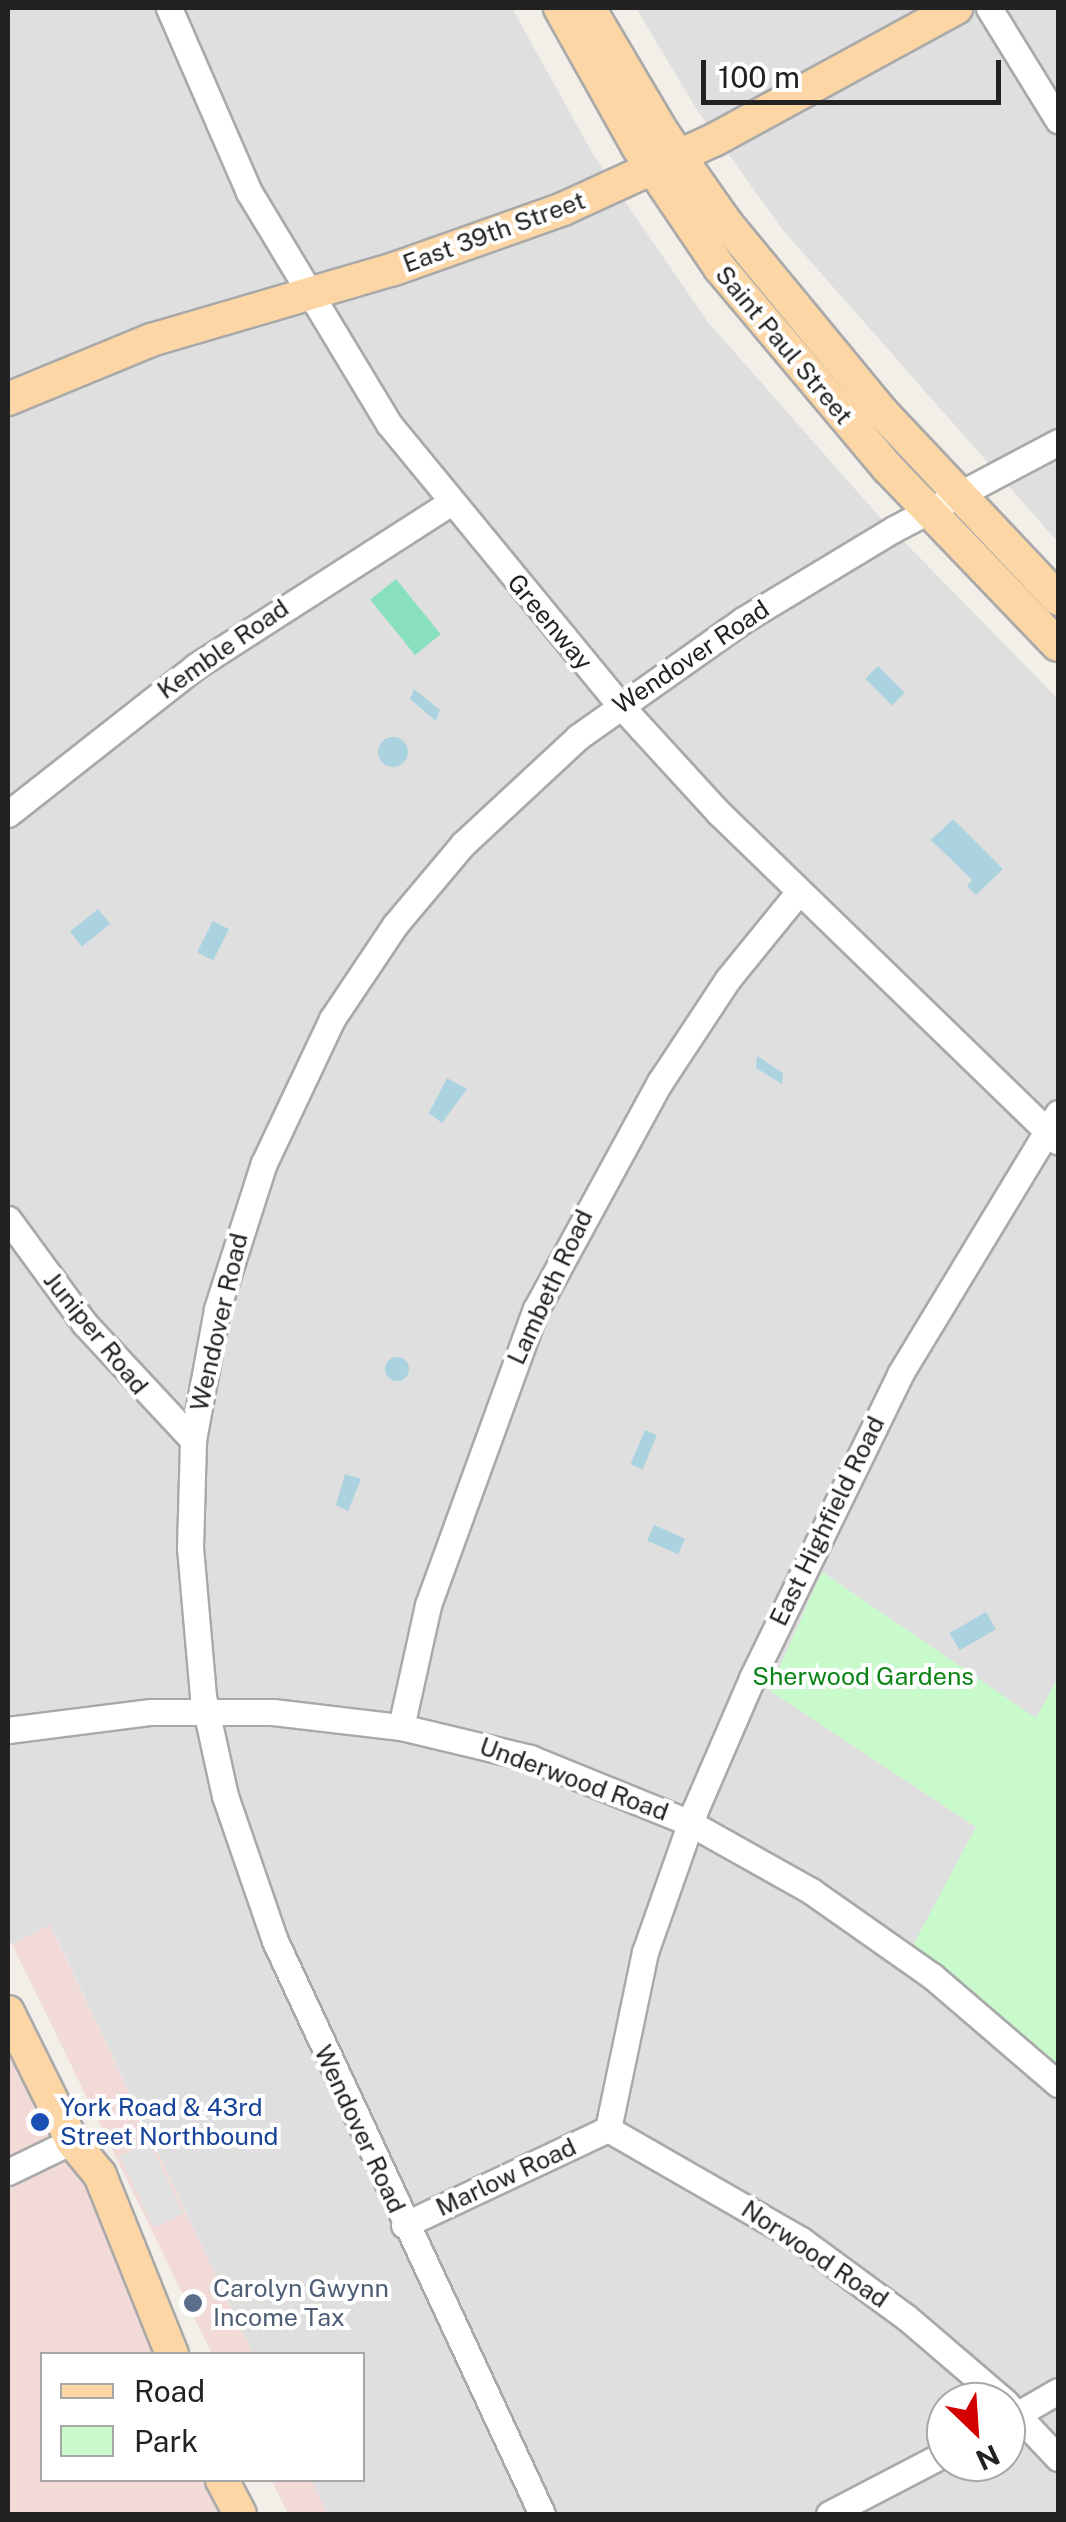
<!DOCTYPE html>
<style>
body{margin:0}
#map{position:relative;width:1066px;height:2522px;overflow:hidden;background:#f2efe9;font-family:"Public Sans",sans-serif}
div>[style]{position:absolute}
.residential>*{inset:0;background:#e0dfdf}
.commercial>*{inset:0;background:#f2dad9}
.park>*{inset:0;background:#c8facc}
.pitch>*{inset:0;background:#88e0be;transform-origin:0 0}
.parking>*{inset:0;background:#e2e2e2;transform-origin:0 0}
.water>*{inset:0;background:#aad3df;transform-origin:0 0}
.round{border-radius:50%}
.roads{filter:drop-shadow(2px 0 #a9a9a9) drop-shadow(-2px 0 #a9a9a9) drop-shadow(0 2px #a9a9a9) drop-shadow(0 -2px #a9a9a9)}
.minor>*{height:25px;margin:-12.5px;padding:0 12.5px;transform-origin:12.5px;border-radius:12.5px;background:#fff}
.major>*{height:32px;margin:-16px;padding:0 16px;transform-origin:16px;border-radius:16px;background:#fcd6a4}
.dots>*{width:28px;height:28px;translate:-50% -50%;box-sizing:border-box;border:5px solid #fff;border-radius:50%}
span{translate:-50% -50%;white-space:nowrap;text-align:center;line-height:1.15;-webkit-text-stroke:8px #fff;paint-order:stroke}
.street-label{font-size:25px;color:#222}
.park-label{font-size:25px;color:#0c8416}
.transit-label{font-size:25px;color:#164399}
.left{translate:0 -50%;text-align:left}
.service-label{font-size:25px;color:#4e5e75}
.frame{position:absolute;inset:0;border:10px solid #222;pointer-events:none}
.legend{position:absolute;left:40px;top:2352px;width:325px;height:130px;box-sizing:border-box;background:#fff;border:2px solid #a7a7a7;margin:0;padding:12px 18px;list-style:none;font-size:30px;color:#222}
.legend li{display:flex;align-items:center;gap:20px;height:50px}
.legend b{width:50px;border:2px solid #a7a7a7}
.north{position:absolute;left:926px;top:2382px;width:100px;height:100px;box-sizing:border-box;background:#fff;border:2px solid #a7a7a7;border-radius:50%;rotate:155deg;font-size:28px;font-weight:700;line-height:40px;text-align:center;color:#222}
.north::after{content:'';display:block;margin:auto;width:35px;height:45px;background:#d40000;clip-path:polygon(50% 0,100% 100%,50% 72%,0 100%)}
.scale{position:absolute;left:701px;top:60px;width:300px;height:45px;box-sizing:border-box;border:5px solid #222;border-top:0;padding-left:12px;font-size:30px;line-height:35px;white-space:nowrap;color:#222;-webkit-text-stroke:8px #fff;paint-order:stroke}
</style>
<div id="map">
<div class="residential">
<i style="clip-path:polygon(evenodd,8px 8px,512px 8px,594px 156px,707px 321px,877px 514px,1058px 699px,1058px 1678px,1036px 1719px,822px 1572px,976px 1827px,939px 1967px,1058px 2069px,1058px 2514px,328px 2514px,312px 2480px,362px 2480px,362px 2354px,253px 2354px,51px 1926px,12px 1944px,8px 1940px,8px 8px,946px 2402px,1006px 2402px,1006px 2462px,946px 2462px,946px 2402px)"></i>
<i style="clip-path:polygon(636px 8px,1058px 8px,1058px 542px,782px 229px,697px 110px)"></i>
</div>
<div class="commercial">
<i style="clip-path:polygon(50px 1925px,253px 2354px,212px 2354px,12px 1944px)"></i>
<i style="clip-path:polygon(8px 2012px,172px 2354px,42px 2354px,42px 2480px,232px 2480px,248px 2514px,8px 2514px)"></i>
<i style="clip-path:polygon(271px 2480px,312px 2480px,328px 2514px,288px 2514px)"></i>
</div>
<div class="park">
<i style="clip-path:polygon(822px 1572px,1036px 1718px,1058px 1678px,1058px 2069px,912px 1947px,976px 1827px,769px 1690px)"></i>
</div>
<div class="pitch">
<i style="left:396px;top:579px;width:71px;height:33px;rotate:51deg"></i>
</div>
<div class="parking">
<i style="left:149px;top:2142px;width:79px;height:33px;rotate:64deg"></i>
</div>
<div class="water">
<i style="left:878px;top:666px;width:38px;height:18px;rotate:45deg"></i>
<i style="clip-path:polygon(414px 689px,440px 710px,436px 721px,410px 699px)"></i>
<i class="round" style="left:378px;top:737px;width:30px;height:30px"></i>
<i style="clip-path:polygon(953px 819px,1003px 869px,976px 895px,967px 886px,972px 880px,931px 840px)"></i>
<i style="left:98px;top:909px;width:19px;height:36px;rotate:51deg"></i>
<i style="left:213px;top:921px;width:18px;height:35px;rotate:27deg"></i>
<i style="clip-path:polygon(757px 1056px,783px 1073px,782px 1084px,756px 1068px)"></i>
<i style="clip-path:polygon(447px 1078px,467px 1089px,442px 1123px,429px 1113px)"></i>
<i class="round" style="left:385px;top:1357px;width:24px;height:24px"></i>
<i style="left:645px;top:1430px;width:13px;height:37px;rotate:23deg"></i>
<i style="clip-path:polygon(345px 1474px,361px 1479px,348px 1511px,336px 1505px)"></i>
<i style="left:654px;top:1525px;width:34px;height:17px;rotate:24deg"></i>
<i style="left:986px;top:1612px;width:20px;height:42px;rotate:60deg"></i>
</div>
<div class="roads">
<div class="minor">
<i style="left:169px;top:8px;width:201px;rotate:66.5deg"></i>
<i style="left:249px;top:192px;width:271px;rotate:58.9deg"></i>
<i style="left:389px;top:424px;width:364px;rotate:50.6deg"></i>
<i style="left:620px;top:705px;width:147px;rotate:47.5deg"></i>
<i style="left:719px;top:813px;width:472px;rotate:44.1deg"></i>
<i style="left:989px;top:8px;width:132px;rotate:58.4deg"></i>
<i style="left:8px;top:814px;width:239px;rotate:-38.2deg"></i>
<i style="left:196px;top:666px;width:303px;rotate:-32.7deg"></i>
<i style="left:8px;top:1219px;width:129px;rotate:53.8deg"></i>
<i style="left:84px;top:1323px;width:160px;rotate:47deg"></i>
<i style="left:401px;top:1727px;width:125px;rotate:-77.5deg"></i>
<i style="left:428px;top:1605px;width:315px;rotate:-70deg"></i>
<i style="left:536px;top:1309px;width:259px;rotate:-61.4deg"></i>
<i style="left:660px;top:1082px;width:123px;rotate:-56.6deg"></i>
<i style="left:728px;top:979px;width:109px;rotate:-50.9deg"></i>
<i style="left:8px;top:1730px;width:144px;rotate:-7.2deg"></i>
<i style="left:151px;top:1712px;width:122px"></i>
<i style="left:273px;top:1712px;width:129px;rotate:6.7deg"></i>
<i style="left:401px;top:1727px;width:133px;rotate:13.5deg"></i>
<i style="left:530px;top:1758px;width:173px;rotate:22.1deg"></i>
<i style="left:690px;top:1823px;width:139px;rotate:29.3deg"></i>
<i style="left:811px;top:1891px;width:148px;rotate:35.1deg"></i>
<i style="left:932px;top:1976px;width:166px;rotate:40.6deg"></i>
<i style="left:608px;top:2129px;width:181px;rotate:-78.2deg"></i>
<i style="left:645px;top:1952px;width:151px;rotate:-70.6deg"></i>
<i style="left:695px;top:1810px;width:144px;rotate:-66.6deg"></i>
<i style="left:752px;top:1678px;width:338px;rotate:-64deg"></i>
<i style="left:900px;top:1374px;width:305px;rotate:-58.8deg"></i>
<i style="left:608px;top:2129px;width:223px;rotate:29.9deg"></i>
<i style="left:801px;top:2240px;width:130px;rotate:36.3deg"></i>
<i style="left:906px;top:2317px;width:130px;rotate:40.6deg"></i>
<i style="left:8px;top:2172px;width:71px;rotate:-25.8deg"></i>
<i style="left:404px;top:2225px;width:225px;rotate:-25.2deg"></i>
<i style="left:1006px;top:2403px;width:76px;rotate:46.6deg"></i>
<i style="left:1006px;top:2421px;width:60px;rotate:-30deg"></i>
<i style="left:542px;top:2514px;width:632px;rotate:-114.98deg"></i>
<i style="left:275px;top:1941px;width:153px;rotate:-109deg"></i>
<i style="left:225px;top:1796px;width:102px;rotate:-102.4deg"></i>
<i style="left:203px;top:1696px;width:149px;rotate:-95deg"></i>
<i style="left:190px;top:1548px;width:108px;rotate:-88.4deg"></i>
<i style="left:193px;top:1440px;width:133px;rotate:-79.6deg"></i>
<i style="left:217px;top:1309px;width:153px;rotate:-72.2deg"></i>
<i style="left:264px;top:1163px;width:159px;rotate:-64.7deg"></i>
<i style="left:332px;top:1019px;width:113px;rotate:-56.2deg"></i>
<i style="left:395px;top:925px;width:106px;rotate:-50deg"></i>
<i style="left:463px;top:844px;width:157px;rotate:-42.9deg"></i>
<i style="left:578px;top:737px;width:202px;rotate:-35.3deg"></i>
<i style="left:743px;top:620px;width:176px;rotate:-31.1deg"></i>
<i style="left:894px;top:529px;width:186px;rotate:-27.9deg"></i>
<i style="left:829px;top:2514px;width:132px;rotate:-27.5deg"></i>
</div>
<div class="major">
<i style="left:560px;top:8px;width:159px;rotate:60.7deg"></i>
<i style="left:638px;top:147px;width:146px;rotate:55.9deg"></i>
<i style="left:720px;top:268px;width:261px;rotate:50deg"></i>
<i style="left:888px;top:468px;width:245px;rotate:46.2deg"></i>
<i style="left:589px;top:8px;width:145px;rotate:59.4deg"></i>
<i style="left:663px;top:133px;width:111px;rotate:54.9deg"></i>
<i style="left:727px;top:224px;width:244px;rotate:50.5deg"></i>
<i style="left:882px;top:412px;width:257px;rotate:46.7deg"></i>
<i style="left:8px;top:399px;width:155px;rotate:-22.4deg"></i>
<i style="left:151px;top:340px;width:253px;rotate:-16.3deg"></i>
<i style="left:394px;top:269px;width:179px;rotate:-19.5deg"></i>
<i style="left:563px;top:209px;width:166px;rotate:-24.6deg"></i>
<i style="left:714px;top:140px;width:276px;rotate:-28.6deg"></i>
<i style="left:8px;top:2012px;width:144px;rotate:63.6deg"></i>
<i style="left:72px;top:2141px;width:44px;rotate:50.5deg"></i>
<i style="left:100px;top:2175px;width:193px;rotate:68.1deg"></i>
<i style="left:222px;top:2480px;width:38px;rotate:62deg"></i>
</div>
</div>
<div class="dots">
<i style="left:40px;top:2122px;background:#1a4fb4"></i>
<i style="left:193px;top:2303px;background:#5c6f8a"></i>
</div>
<div class="street-label">
<span style="left:494px;top:232px;rotate:-20deg">East 39th Street</span>
<span style="left:784px;top:345px;rotate:50deg">Saint Paul Street</span>
<span style="left:550px;top:622px;rotate:50deg">Greenway</span>
<span style="left:223px;top:649px;rotate:-35deg">Kemble Road</span>
<span style="left:691px;top:657px;rotate:-34deg">Wendover Road</span>
<span style="left:550px;top:1287px;rotate:-65deg">Lambeth Road</span>
<span style="left:219px;top:1322px;rotate:-77deg">Wendover Road</span>
<span style="left:96px;top:1333px;rotate:51deg">Juniper Road</span>
<span style="left:827px;top:1521px;rotate:-64deg">East Highfield Road</span>
<span style="left:574px;top:1779px;rotate:20deg">Underwood Road</span>
<span style="left:360px;top:2129px;rotate:65deg">Wendover Road</span>
<span style="left:506px;top:2177px;rotate:-25deg">Marlow Road</span>
<span style="left:815px;top:2254px;rotate:34deg">Norwood Road</span>
</div>
<div class="park-label">
<span style="left:863px;top:1676px">Sherwood Gardens</span>
</div>
<div class="transit-label">
<span class="left" style="left:60px;top:2122px">York Road &amp; 43rd<br>Street Northbound</span>
</div>
<div class="service-label">
<span class="left" style="left:213px;top:2303px">Carolyn Gwynn<br>Income Tax</span>
</div>
<div class="frame"></div>
<ul class="legend">
<li><b style="height:12px;background:#fcd6a4"></b>Road</li>
<li><b style="height:28px;background:#c8facc"></b>Park</li>
</ul>
<div class="north">N</div>
<div class="scale">100 m</div>
</div>
